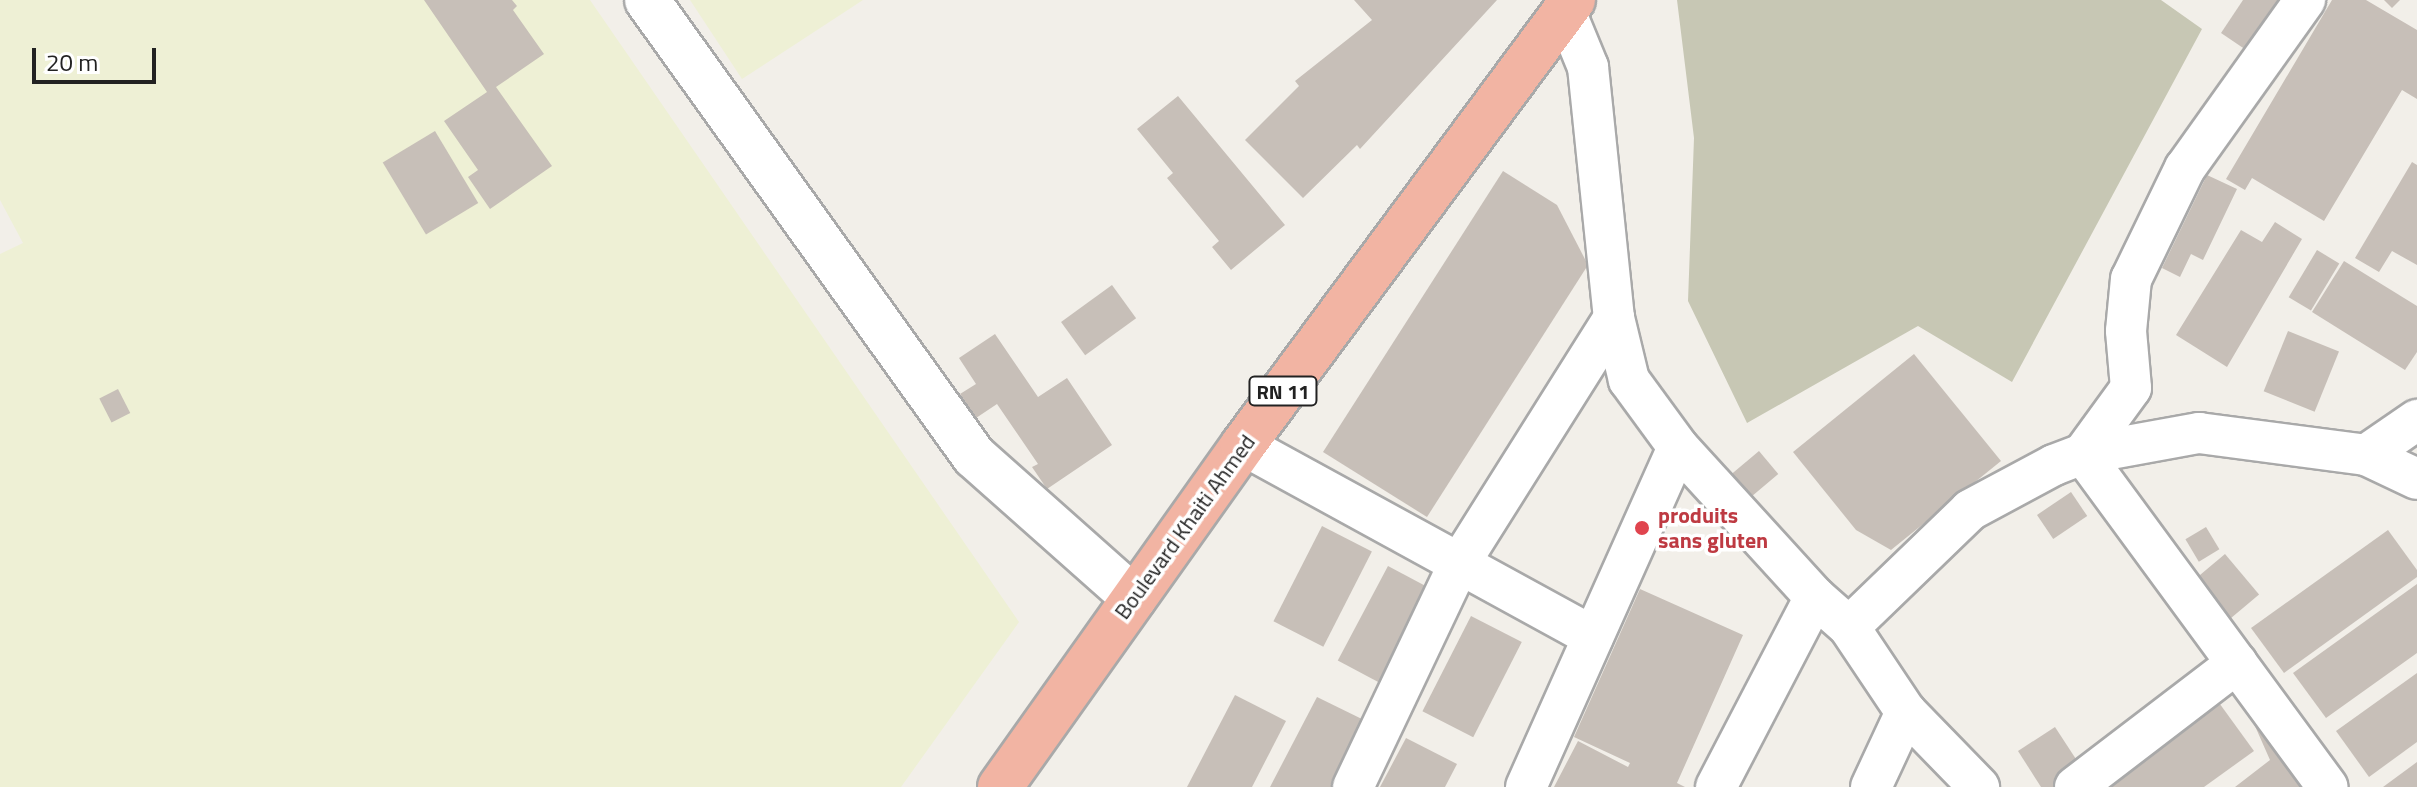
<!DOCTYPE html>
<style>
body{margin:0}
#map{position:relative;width:2417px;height:787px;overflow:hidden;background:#f2efe9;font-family:"Titillium Web",sans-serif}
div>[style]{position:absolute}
.construction>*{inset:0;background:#c7c7b4}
.farmland>*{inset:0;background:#eef0d5}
.building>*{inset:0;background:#c7bfb8;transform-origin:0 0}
.roads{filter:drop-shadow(2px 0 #a9a9a9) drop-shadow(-2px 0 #a9a9a9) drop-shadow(0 2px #a9a9a9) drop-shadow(0 -2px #a9a9a9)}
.minor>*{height:40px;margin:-20px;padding:0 20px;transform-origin:20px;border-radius:20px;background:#fff}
.tertiary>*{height:44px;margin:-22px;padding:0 22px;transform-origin:22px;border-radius:22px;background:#fff}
.trunk>*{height:44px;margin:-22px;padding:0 22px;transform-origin:22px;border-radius:22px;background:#f2b4a3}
.dots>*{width:22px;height:22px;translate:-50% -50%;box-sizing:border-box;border:4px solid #fff;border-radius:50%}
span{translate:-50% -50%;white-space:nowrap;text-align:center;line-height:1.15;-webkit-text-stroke:7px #fff;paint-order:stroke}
.shield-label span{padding:2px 6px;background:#fff;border:2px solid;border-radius:6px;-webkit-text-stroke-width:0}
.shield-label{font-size:20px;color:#222;font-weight:700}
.health-label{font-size:22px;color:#be3a42;font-weight:700}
.left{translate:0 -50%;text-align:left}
.street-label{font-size:22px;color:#222}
.scale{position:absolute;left:32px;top:48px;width:124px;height:36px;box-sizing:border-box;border:4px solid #222;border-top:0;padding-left:10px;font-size:24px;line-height:28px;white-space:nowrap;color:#222;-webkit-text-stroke:6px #fff;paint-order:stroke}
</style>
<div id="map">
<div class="construction">
<i style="clip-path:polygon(1677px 0,2161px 0,2202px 29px,2012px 382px,1918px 326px,1747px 423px,1688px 301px,1694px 138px)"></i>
</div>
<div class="farmland">
<i style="clip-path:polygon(0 0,590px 0,1019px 622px,901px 787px,0 787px,0 254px,23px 243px,0 200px)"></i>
<i style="clip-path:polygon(690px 0,863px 0,742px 79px)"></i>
</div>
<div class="building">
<i style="clip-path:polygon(424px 0,512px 0,517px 6px,513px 10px,544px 54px,496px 87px,552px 166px,490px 209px,468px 177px,478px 170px,444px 121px,487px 92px)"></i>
<i style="clip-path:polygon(1354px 0,1497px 0,1360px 149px,1357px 145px,1303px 198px,1245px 140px,1299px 86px,1295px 81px,1372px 20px)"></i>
<i style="clip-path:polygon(2243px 0,2293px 0,2255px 56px,2221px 33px)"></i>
<i style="clip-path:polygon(2332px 0,2366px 0,2417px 30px,2417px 99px,2402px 90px,2324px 221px,2252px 178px,2245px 190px,2226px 179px)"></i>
<i style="clip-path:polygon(2384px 0,2400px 0,2392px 8px)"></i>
<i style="clip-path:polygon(1178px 96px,1285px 225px,1231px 270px,1212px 247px,1219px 241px,1167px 178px,1173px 173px,1137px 129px)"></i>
<i style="left:435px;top:131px;width:84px;height:61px;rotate:59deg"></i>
<i style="clip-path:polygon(2412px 162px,2417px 165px,2417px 265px,2392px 251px,2379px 272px,2355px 258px)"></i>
<i style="clip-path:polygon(1503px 171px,1557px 205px,1588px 265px,1427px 517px,1323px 452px)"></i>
<i style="clip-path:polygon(2207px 175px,2237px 189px,2203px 260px,2191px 254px,2180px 277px,2162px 268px)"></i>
<i style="clip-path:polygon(2275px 222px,2302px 239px,2227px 367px,2176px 335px,2241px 230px,2262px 242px)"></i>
<i style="left:2317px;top:250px;width:26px;height:55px;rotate:31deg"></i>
<i style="clip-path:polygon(2344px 261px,2417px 306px,2417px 352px,2405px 370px,2312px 312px)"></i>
<i style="left:1112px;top:285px;width:41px;height:63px;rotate:54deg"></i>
<i style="left:2288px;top:331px;width:55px;height:65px;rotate:22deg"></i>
<i style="clip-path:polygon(995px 334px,1038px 397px,1067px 378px,1112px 445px,1047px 489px,1032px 467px,1038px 464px,997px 404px,976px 418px,960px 394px,976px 384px,959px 358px)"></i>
<i style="clip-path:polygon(1914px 354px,2001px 461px,1891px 550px,1856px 530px,1793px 452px)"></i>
<i style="left:118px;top:389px;width:27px;height:21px;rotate:63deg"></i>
<i style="left:1759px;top:451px;width:30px;height:40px;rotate:50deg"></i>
<i style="left:2071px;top:492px;width:29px;height:41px;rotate:56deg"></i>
<i style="left:1322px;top:526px;width:56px;height:107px;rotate:27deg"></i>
<i style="left:2206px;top:527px;width:26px;height:24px;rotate:59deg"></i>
<i style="clip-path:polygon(2388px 530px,2417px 570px,2417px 577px,2284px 673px,2251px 628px)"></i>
<i style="left:2225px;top:554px;width:53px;height:63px;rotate:50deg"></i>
<i style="left:1388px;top:566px;width:58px;height:107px;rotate:28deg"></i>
<i style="clip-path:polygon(2417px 584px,2417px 653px,2326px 718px,2293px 673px)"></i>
<i style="clip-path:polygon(1640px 589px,1743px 635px,1677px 783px,1685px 787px,1554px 787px,1578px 741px,1628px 767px,1630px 763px,1574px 737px)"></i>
<i style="left:1471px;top:616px;width:57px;height:107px;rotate:27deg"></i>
<i style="clip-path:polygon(2417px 673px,2417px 742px,2369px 777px,2336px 731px)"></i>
<i style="clip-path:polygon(1235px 695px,1286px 721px,1252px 787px,1187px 787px)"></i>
<i style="clip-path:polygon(1317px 697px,1368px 722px,1334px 787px,1270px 787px)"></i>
<i style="clip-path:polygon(2217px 700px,2254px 751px,2204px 787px,2096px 787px)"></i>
<i style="clip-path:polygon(2275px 707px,2296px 754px,2283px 760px,2303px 787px,2235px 787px,2270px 760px,2251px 717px)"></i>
<i style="clip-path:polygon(2055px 727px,2089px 779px,2078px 787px,2041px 787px,2018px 751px)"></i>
<i style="clip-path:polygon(1406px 738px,1457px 764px,1445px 787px,1380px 787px)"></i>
<i style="clip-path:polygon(2417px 762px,2417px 787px,2383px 787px)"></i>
</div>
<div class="roads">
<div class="minor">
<i style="left:2305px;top:0;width:206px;rotate:125.5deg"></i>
<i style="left:2185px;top:168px;width:123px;rotate:115.9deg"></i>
<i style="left:2131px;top:279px;width:52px;rotate:95.5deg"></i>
<i style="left:2126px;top:331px;width:57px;rotate:85deg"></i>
<i style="left:2131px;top:388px;width:82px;rotate:126deg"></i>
<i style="left:2083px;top:454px;width:413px;rotate:53.7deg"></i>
<i style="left:1565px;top:11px;width:61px;rotate:67.7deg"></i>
<i style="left:1588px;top:67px;width:252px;rotate:84.1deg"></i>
<i style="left:1614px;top:318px;width:64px;rotate:76.4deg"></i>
<i style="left:1629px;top:380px;width:83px;rotate:53.8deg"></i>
<i style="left:1678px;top:447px;width:203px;rotate:47.6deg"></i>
<i style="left:1815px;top:597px;width:45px;rotate:41.4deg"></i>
<i style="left:1849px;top:627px;width:102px;rotate:56.2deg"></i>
<i style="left:1906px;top:712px;width:105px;rotate:45.8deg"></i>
<i style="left:1243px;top:445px;width:399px;rotate:28.7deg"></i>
<i style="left:2366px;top:455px;width:62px;rotate:-34.5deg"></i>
<i style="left:1849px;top:627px;width:168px;rotate:-44deg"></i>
<i style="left:1970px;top:510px;width:95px;rotate:-28.2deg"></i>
<i style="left:2054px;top:465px;width:31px;rotate:-21deg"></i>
<i style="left:2083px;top:454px;width:118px;rotate:-10.3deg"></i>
<i style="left:2199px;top:433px;width:168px;rotate:7.5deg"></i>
<i style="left:2366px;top:455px;width:56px;rotate:25.2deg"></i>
<i style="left:1353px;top:787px;width:247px;rotate:-64.6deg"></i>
<i style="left:1459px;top:564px;width:291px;rotate:-57.8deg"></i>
<i style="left:1526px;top:787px;width:372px;rotate:-65.9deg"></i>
<i style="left:1716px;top:787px;width:214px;rotate:-62.5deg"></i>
<i style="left:1871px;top:787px;width:83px;rotate:-65deg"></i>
<i style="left:2075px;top:787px;width:204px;rotate:-37.4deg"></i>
</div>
<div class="tertiary">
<i style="left:647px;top:0;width:561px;rotate:54.36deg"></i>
<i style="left:974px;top:456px;width:214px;rotate:41.6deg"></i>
</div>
<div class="trunk">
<i style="left:1000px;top:787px;width:420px;rotate:-54.6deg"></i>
<i style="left:1243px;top:445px;width:554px;rotate:-53.44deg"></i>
</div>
</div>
<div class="dots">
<i style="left:1642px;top:528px;background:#e0444e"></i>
</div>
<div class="shield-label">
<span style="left:1283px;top:391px">RN 11</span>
</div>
<div class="health-label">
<span class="left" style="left:1658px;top:528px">produits<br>sans gluten</span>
</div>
<div class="street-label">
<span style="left:1185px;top:527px;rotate:-54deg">Boulevard Khaiti Ahmed</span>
</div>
<div class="scale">20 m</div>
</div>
